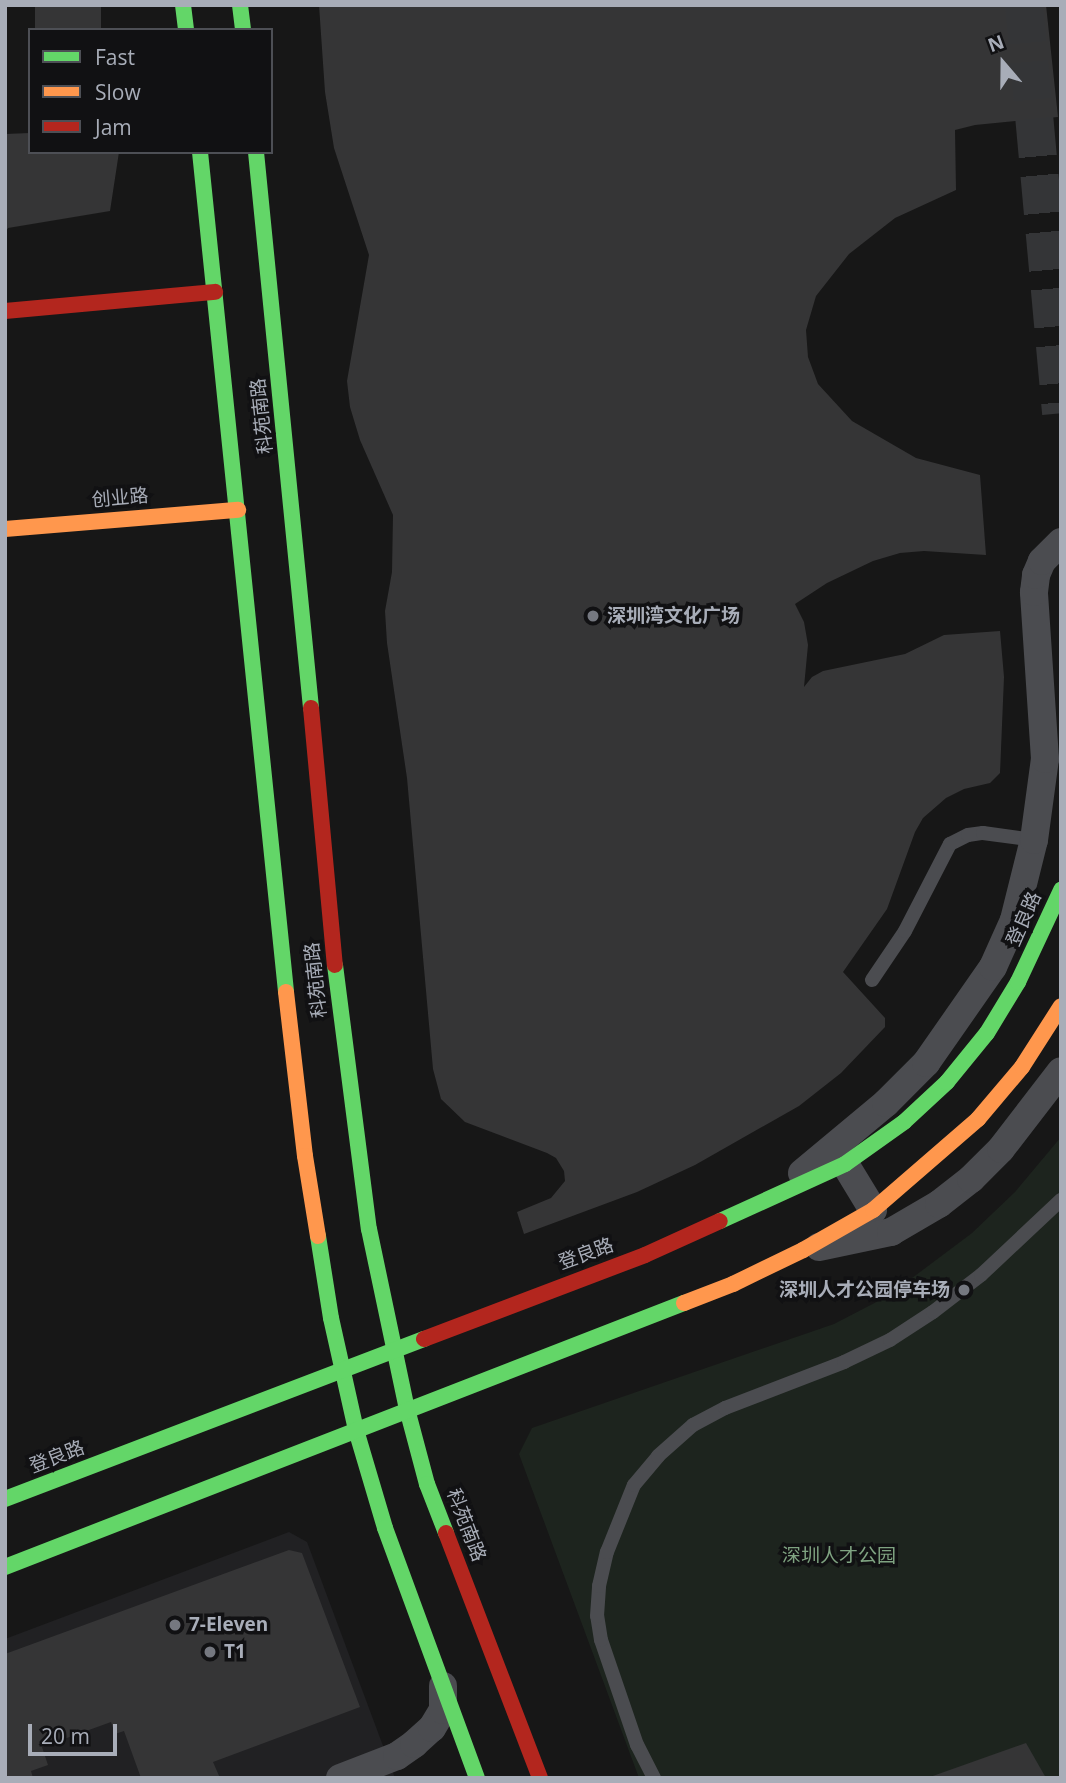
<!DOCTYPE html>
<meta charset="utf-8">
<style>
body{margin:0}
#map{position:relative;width:1066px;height:1783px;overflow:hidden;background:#171717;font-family:"Open Sans","Noto Sans SC",sans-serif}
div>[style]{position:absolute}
.built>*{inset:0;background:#212123}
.green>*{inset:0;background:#1d241e}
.building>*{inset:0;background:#353536;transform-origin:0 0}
.secondary-tunnel>*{height:38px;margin-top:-19px;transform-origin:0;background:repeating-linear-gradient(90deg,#343537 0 38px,transparent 0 57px)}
.lane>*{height:14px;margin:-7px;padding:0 7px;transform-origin:7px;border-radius:7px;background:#4b4c50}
.street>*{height:28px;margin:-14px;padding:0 14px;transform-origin:14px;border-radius:14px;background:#4b4c50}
.fast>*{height:16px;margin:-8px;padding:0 8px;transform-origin:8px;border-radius:8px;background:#63d668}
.slow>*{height:16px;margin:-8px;padding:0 8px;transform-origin:8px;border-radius:8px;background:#ff974d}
.jam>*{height:16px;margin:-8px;padding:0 8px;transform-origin:8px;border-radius:8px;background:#b3261e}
.dots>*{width:19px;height:19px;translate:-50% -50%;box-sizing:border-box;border:4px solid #111113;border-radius:50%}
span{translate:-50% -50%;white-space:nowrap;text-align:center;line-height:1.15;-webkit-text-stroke:7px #111113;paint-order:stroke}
.street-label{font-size:19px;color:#a8adb8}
.poi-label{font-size:19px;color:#a8adb8;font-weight:700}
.left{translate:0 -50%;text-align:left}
.right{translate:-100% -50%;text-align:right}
.park-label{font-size:19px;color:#7fa381}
.frame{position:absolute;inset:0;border:7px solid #a8adb8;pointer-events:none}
.legend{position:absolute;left:28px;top:28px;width:245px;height:126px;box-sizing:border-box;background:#111113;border:2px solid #4d4f55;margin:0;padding:9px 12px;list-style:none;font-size:21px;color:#a8adb8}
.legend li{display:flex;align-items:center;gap:14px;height:35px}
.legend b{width:35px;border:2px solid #4d4f55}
.north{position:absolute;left:968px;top:28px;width:70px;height:70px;-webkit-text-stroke:5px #111113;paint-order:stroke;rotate:340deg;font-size:19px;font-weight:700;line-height:28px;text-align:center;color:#a8adb8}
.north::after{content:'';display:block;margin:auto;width:24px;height:32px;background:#a8adb8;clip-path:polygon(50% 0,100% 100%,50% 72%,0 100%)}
.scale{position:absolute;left:28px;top:1724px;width:89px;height:32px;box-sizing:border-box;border:4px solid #a8adb8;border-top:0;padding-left:9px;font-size:21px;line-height:24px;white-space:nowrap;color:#a8adb8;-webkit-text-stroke:5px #111113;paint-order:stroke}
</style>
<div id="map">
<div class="built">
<i style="clip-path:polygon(289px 1532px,307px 1542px,395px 1778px,5px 1778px,5px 1639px)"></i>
</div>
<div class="green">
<i style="clip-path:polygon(1061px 1137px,1061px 1778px,639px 1778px,519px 1454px,532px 1428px,834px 1324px,888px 1296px,972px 1233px,1015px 1192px)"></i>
</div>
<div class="building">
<i style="left:35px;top:5px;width:66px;height:25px"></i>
<i style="clip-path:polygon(319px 5px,1046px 5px,1058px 117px,975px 125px,955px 130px,956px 190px,895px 218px,849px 254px,816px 296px,806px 330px,808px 357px,818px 384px,852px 421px,916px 458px,980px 475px,986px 555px,924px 551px,900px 553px,873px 561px,827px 583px,795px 604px,804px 622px,808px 645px,804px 687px,812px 677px,823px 671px,905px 654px,944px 635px,1000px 631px,1004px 677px,1000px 773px,990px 783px,964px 789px,946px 798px,923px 818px,915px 832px,887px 909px,843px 972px,885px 1018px,885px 1027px,841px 1073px,799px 1106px,695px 1165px,637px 1192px,524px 1234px,517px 1212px,551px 1198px,565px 1181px,564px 1171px,556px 1158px,547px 1153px,465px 1122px,441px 1099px,433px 1069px,407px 778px,387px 643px,385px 611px,392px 572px,393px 515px,360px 440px,350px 407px,347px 381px,369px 255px,334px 148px,325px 92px)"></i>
<i style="clip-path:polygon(30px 133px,30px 152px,119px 152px,110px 211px,8px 228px,5px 233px,5px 134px)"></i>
<i style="clip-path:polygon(289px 1550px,302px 1553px,360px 1707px,213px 1762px,220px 1778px,141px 1778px,124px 1731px,115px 1734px,111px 1722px,42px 1747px,48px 1765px,31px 1771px,33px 1778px,5px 1778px,5px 1654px)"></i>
<i style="clip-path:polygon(1026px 1743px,1046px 1778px,930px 1778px,930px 1777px)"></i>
</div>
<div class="secondary-tunnel">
<i style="left:1024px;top:5px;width:410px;rotate:84.8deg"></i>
</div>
<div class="lane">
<i style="left:872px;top:980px;width:59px;rotate:-56deg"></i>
<i style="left:905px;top:931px;width:98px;rotate:-62.7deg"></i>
<i style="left:950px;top:844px;width:20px;rotate:-27deg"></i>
<i style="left:968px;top:835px;width:15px;rotate:-8deg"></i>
<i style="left:983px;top:833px;width:51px;rotate:7.8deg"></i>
<i style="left:654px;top:1778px;width:37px;rotate:-117deg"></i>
<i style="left:637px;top:1745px;width:111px;rotate:-108.9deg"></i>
<i style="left:601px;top:1640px;width:24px;rotate:-99deg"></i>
<i style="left:597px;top:1616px;width:30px;rotate:-86deg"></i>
<i style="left:599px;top:1586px;width:35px;rotate:-77deg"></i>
<i style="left:607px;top:1552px;width:72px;rotate:-68.1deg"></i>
<i style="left:634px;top:1485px;width:38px;rotate:-50deg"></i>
<i style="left:658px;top:1456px;width:47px;rotate:-41.5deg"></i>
<i style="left:693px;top:1425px;width:36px;rotate:-28deg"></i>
<i style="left:725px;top:1408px;width:128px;rotate:-21.1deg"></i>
<i style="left:844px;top:1362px;width:51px;rotate:-25.6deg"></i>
<i style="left:890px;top:1340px;width:51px;rotate:-33.1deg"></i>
<i style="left:933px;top:1312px;width:61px;rotate:-37.6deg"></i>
<i style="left:981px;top:1275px;width:110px;rotate:-43.2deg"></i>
</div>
<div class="street">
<i style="left:845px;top:1164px;width:54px;rotate:58.7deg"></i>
<i style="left:802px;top:1173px;width:109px;rotate:-39.8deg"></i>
<i style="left:886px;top:1103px;width:57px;rotate:-45deg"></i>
<i style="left:926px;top:1063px;width:117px;rotate:-55.1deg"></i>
<i style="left:993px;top:967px;width:51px;rotate:-65.9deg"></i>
<i style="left:1014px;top:920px;width:82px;rotate:-76deg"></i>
<i style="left:1034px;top:840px;width:82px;rotate:-82.3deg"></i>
<i style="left:1045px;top:759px;width:167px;rotate:-93.8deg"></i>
<i style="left:1034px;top:592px;width:17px;rotate:-83deg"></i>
<i style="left:1036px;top:575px;width:15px;rotate:-67deg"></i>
<i style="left:1042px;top:561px;width:27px;rotate:-45deg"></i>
<i style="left:819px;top:1247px;width:74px;rotate:-11.8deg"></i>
<i style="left:891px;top:1232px;width:56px;rotate:-30.3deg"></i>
<i style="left:939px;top:1204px;width:41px;rotate:-38deg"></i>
<i style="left:971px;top:1179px;width:42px;rotate:-45deg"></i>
<i style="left:1001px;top:1149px;width:98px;rotate:-52.4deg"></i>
<i style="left:340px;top:1778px;width:61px;rotate:-21.1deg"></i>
<i style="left:397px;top:1756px;width:21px;rotate:-35deg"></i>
<i style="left:414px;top:1744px;width:24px;rotate:-42deg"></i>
<i style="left:432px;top:1728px;width:21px;rotate:-59deg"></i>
<i style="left:443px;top:1710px;width:24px;rotate:-90deg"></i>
</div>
<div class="fast">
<i style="left:183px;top:5px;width:25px;rotate:83deg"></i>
<i style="left:240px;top:5px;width:25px;rotate:83deg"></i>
<i style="left:200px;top:152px;width:844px;rotate:84.15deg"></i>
<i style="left:256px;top:152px;width:559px;rotate:84.35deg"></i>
<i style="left:335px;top:965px;width:266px;rotate:82.7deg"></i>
<i style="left:369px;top:1229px;width:184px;rotate:78.1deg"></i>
<i style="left:407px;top:1409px;width:78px;rotate:75.1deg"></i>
<i style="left:427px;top:1484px;width:53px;rotate:68.8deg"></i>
<i style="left:720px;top:1221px;width:137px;rotate:-24.5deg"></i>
<i style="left:845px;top:1164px;width:72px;rotate:-35.4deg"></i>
<i style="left:904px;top:1122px;width:59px;rotate:-42.9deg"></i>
<i style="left:947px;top:1082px;width:63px;rotate:-50.8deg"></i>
<i style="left:987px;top:1033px;width:60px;rotate:-58.7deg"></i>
<i style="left:1018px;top:982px;width:102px;rotate:-64.9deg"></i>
<i style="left:318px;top:1236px;width:83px;rotate:81deg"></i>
<i style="left:331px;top:1318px;width:115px;rotate:77.4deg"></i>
<i style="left:356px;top:1430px;width:102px;rotate:73.5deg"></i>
<i style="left:385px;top:1528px;width:266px;rotate:69.8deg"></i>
<i style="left:5px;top:1499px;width:449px;rotate:-20.9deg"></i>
<i style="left:5px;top:1567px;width:729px;rotate:-21.25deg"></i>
</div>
<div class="slow">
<i style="left:5px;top:529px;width:234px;rotate:-4.7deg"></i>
<i style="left:286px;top:992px;width:165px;rotate:83.4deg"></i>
<i style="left:305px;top:1156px;width:81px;rotate:80.8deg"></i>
<i style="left:684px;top:1303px;width:53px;rotate:-21.2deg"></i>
<i style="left:733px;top:1284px;width:78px;rotate:-25.9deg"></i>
<i style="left:803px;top:1250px;width:81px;rotate:-29.7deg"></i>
<i style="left:873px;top:1210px;width:139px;rotate:-40.9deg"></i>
<i style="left:978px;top:1119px;width:68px;rotate:-49.8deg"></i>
<i style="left:1022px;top:1067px;width:72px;rotate:-57.4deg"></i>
</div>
<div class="jam">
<i style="left:5px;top:311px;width:211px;rotate:-5.2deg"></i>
<i style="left:311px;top:708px;width:258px;rotate:84.7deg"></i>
<i style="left:424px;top:1339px;width:236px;rotate:-20.8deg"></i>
<i style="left:645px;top:1255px;width:82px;rotate:-24.4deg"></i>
<i style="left:446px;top:1533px;width:262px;rotate:69deg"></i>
</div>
<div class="dots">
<i style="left:593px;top:616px;background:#757880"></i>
<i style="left:964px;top:1290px;background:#757880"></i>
<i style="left:175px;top:1625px;background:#757880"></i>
<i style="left:210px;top:1652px;background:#757880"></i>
</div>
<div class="street-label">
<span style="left:262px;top:416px;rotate:-96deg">科苑南路</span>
<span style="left:120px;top:498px;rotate:-5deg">创业路</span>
<span style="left:1024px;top:919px;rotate:-66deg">登良路</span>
<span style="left:316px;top:980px;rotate:-96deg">科苑南路</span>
<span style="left:586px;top:1254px;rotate:-20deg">登良路</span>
<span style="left:57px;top:1457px;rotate:-21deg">登良路</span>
<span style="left:466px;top:1525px;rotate:69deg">科苑南路</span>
</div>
<div class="poi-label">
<span class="left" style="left:607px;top:616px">深圳湾文化广场</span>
<span class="right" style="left:950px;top:1290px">深圳人才公园停车场</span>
<span class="left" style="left:189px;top:1625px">7-Eleven</span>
<span class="left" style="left:224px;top:1652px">T1</span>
</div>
<div class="park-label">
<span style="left:839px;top:1556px">深圳人才公园</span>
</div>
<div class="frame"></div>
<ul class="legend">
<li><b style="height:9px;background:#63d668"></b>Fast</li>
<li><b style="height:9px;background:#ff974d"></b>Slow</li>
<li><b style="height:9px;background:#b3261e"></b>Jam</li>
</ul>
<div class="north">N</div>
<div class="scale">20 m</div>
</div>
